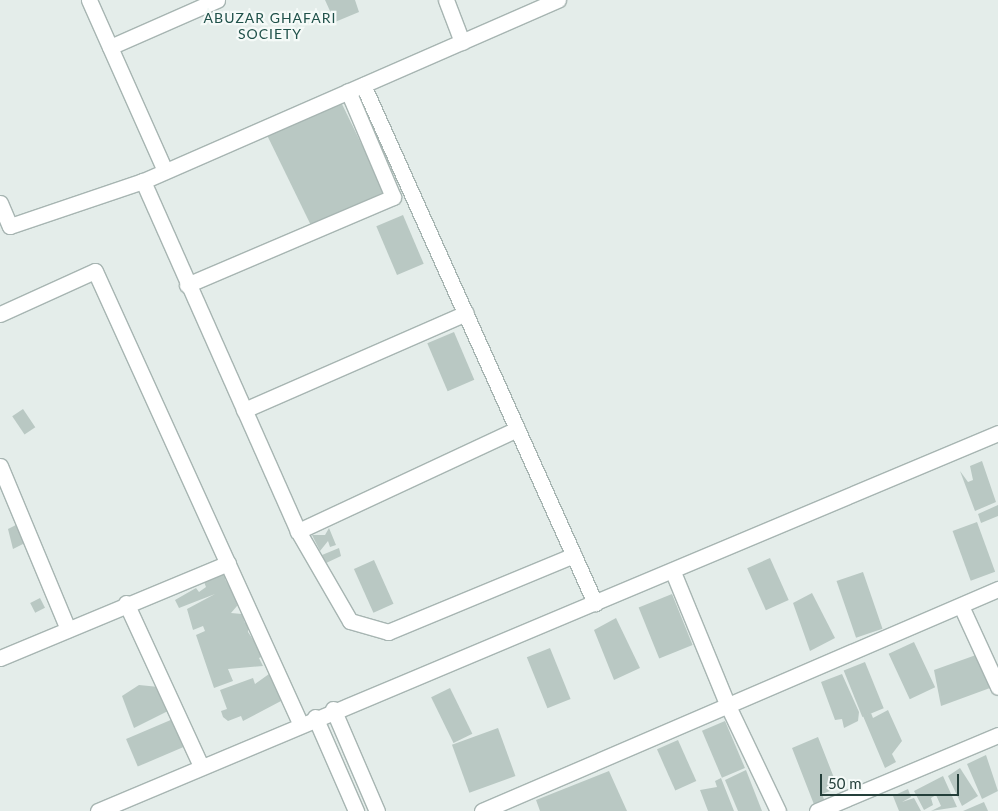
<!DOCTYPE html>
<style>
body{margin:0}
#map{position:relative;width:998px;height:811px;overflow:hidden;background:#e4edea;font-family:Lato,sans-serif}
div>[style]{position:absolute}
.building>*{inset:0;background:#b9c8c3;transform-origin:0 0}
.roads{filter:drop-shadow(1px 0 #a7b5b2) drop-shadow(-1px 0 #a7b5b2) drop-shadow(0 1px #a7b5b2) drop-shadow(0 -1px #a7b5b2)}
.minor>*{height:15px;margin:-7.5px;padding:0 7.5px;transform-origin:7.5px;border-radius:7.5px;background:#fff}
span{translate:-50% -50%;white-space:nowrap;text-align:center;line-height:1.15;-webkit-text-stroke:4.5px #f5faf8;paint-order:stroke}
.neighbourhood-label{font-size:14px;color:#20514a;letter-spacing:1px}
.scale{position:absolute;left:820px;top:774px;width:139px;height:22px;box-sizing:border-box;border:2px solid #243f3a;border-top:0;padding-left:6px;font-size:15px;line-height:18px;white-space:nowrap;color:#243f3a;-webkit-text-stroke:4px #f5faf8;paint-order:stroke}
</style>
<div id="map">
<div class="building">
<i style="clip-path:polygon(325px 0,355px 0,359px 12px,335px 22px)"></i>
<i style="left:340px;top:100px;width:102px;height:81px;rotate:64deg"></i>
<i style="left:403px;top:215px;width:53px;height:29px;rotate:67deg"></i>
<i style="left:454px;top:332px;width:52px;height:29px;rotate:67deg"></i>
<i style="left:23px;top:409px;width:22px;height:13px;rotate:56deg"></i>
<i style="clip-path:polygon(982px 461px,996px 502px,975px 511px,960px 471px,968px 482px,973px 480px,970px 466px)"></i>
<i style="clip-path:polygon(998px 505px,998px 516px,981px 523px,978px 514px)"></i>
<i style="left:977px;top:522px;width:53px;height:26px;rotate:70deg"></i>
<i style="clip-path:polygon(16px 525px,25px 543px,13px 549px,8px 529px)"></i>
<i style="clip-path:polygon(329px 528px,336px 545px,330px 547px,328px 541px,320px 551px,312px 535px,325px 535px)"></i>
<i style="clip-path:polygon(339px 548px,341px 556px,324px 564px,322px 555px)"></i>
<i style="left:770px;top:558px;width:46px;height:25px;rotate:66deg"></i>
<i style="left:374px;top:560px;width:48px;height:22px;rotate:66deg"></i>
<i style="clip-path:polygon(220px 572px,228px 575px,225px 579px,231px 590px,236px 588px,237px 606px,231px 613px,242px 614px,245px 623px,249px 622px,248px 632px,264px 656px,259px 658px,263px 666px,228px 669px,233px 681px,214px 688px,196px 635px,205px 631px,203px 626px,193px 630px,187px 609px,215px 594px,179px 608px,175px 600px,196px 588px,199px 592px,206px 587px,202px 577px)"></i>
<i style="left:863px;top:572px;width:60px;height:28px;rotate:71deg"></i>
<i style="clip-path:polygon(812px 593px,835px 638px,810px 651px,793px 603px)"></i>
<i style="left:672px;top:594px;width:55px;height:36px;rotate:68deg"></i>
<i style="left:40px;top:598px;width:11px;height:11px;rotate:63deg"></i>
<i style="clip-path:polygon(616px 618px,640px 668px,614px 680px,594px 630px)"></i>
<i style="left:914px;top:642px;width:50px;height:28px;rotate:65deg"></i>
<i style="left:550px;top:648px;width:55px;height:25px;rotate:68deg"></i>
<i style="clip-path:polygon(976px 655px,990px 688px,941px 706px,934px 670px)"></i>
<i style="left:865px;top:662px;width:50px;height:23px;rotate:68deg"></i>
<i style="clip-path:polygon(269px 674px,276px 675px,281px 701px,243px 721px,241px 716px,228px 721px,223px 717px,221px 711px,227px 709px,220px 690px,253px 678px,255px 684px)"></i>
<i style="clip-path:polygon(842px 674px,859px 712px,858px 721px,844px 728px,842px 719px,835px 720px,821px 682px)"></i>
<i style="clip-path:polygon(139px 685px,159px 687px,168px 711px,134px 728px,122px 696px)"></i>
<i style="left:450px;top:688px;width:51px;height:21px;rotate:64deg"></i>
<i style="clip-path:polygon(888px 710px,902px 741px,892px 754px,896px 762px,885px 768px,863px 716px,871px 713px,873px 718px)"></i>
<i style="left:173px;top:719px;width:30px;height:51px;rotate:67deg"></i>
<i style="left:725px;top:721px;width:51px;height:25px;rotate:67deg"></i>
<i style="left:498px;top:728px;width:51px;height:49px;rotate:70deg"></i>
<i style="clip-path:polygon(818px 737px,838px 788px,822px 794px,825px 802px,815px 807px,792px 748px)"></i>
<i style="left:678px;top:740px;width:45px;height:23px;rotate:66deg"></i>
<i style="clip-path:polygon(986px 755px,998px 791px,982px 799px,967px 764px)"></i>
<i style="clip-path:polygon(960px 768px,978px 796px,962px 806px,948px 776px)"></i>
<i style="clip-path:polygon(746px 770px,762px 811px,738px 811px,725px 780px)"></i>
<i style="clip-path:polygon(609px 771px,627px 811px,540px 811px,536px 800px)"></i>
<i style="clip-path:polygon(943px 776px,957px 807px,931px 811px,941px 806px,936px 795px,931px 798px,933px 805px,924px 810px,914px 791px)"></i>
<i style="clip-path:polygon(721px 778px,734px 811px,708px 811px,700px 790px,717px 787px,715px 781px)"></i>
<i style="clip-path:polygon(908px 789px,911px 797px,902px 802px,914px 798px,921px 811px,899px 811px,893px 796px)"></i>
<i style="clip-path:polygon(984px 802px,988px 811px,963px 811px)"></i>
</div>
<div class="roads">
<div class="minor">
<i style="left:89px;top:0;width:187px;rotate:66deg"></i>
<i style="left:446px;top:0;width:45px;rotate:69.1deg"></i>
<i style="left:110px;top:47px;width:117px;rotate:-23.7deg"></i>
<i style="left:363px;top:85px;width:568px;rotate:65.87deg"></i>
<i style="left:0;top:203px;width:25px;rotate:67deg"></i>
<i style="left:10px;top:226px;width:140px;rotate:-18.7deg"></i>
<i style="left:187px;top:285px;width:224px;rotate:-23.1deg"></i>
<i style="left:393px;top:197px;width:115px;rotate:-113deg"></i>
<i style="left:0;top:314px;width:104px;rotate:-24.4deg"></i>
<i style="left:95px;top:271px;width:495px;rotate:65.6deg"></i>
<i style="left:244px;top:410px;width:242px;rotate:-23.6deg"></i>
<i style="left:517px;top:429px;width:242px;rotate:155deg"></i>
<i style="left:298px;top:531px;width:383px;rotate:-113.9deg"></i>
<i style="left:143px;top:181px;width:453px;rotate:-23.6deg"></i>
<i style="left:0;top:466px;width:177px;rotate:67.4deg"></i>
<i style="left:298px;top:531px;width:104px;rotate:60deg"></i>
<i style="left:350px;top:621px;width:40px;rotate:16deg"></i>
<i style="left:388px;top:632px;width:201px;rotate:-22.5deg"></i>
<i style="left:673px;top:572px;width:145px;rotate:67.7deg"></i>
<i style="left:728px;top:706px;width:116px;rotate:64.5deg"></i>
<i style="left:126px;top:603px;width:179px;rotate:65.3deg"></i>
<i style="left:961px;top:606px;width:89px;rotate:65.4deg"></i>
<i style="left:0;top:658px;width:247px;rotate:-22.6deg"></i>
<i style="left:333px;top:709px;width:111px;rotate:66.7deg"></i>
<i style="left:315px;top:717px;width:103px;rotate:66.4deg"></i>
<i style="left:98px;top:811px;width:976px;rotate:-22.78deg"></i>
<i style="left:482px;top:811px;width:562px;rotate:-23.28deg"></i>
<i style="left:817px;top:811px;width:196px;rotate:-22.8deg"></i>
</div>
</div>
<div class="neighbourhood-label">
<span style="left:270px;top:26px">ABUZAR GHAFARI<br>SOCIETY</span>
</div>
<div class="scale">50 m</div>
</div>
